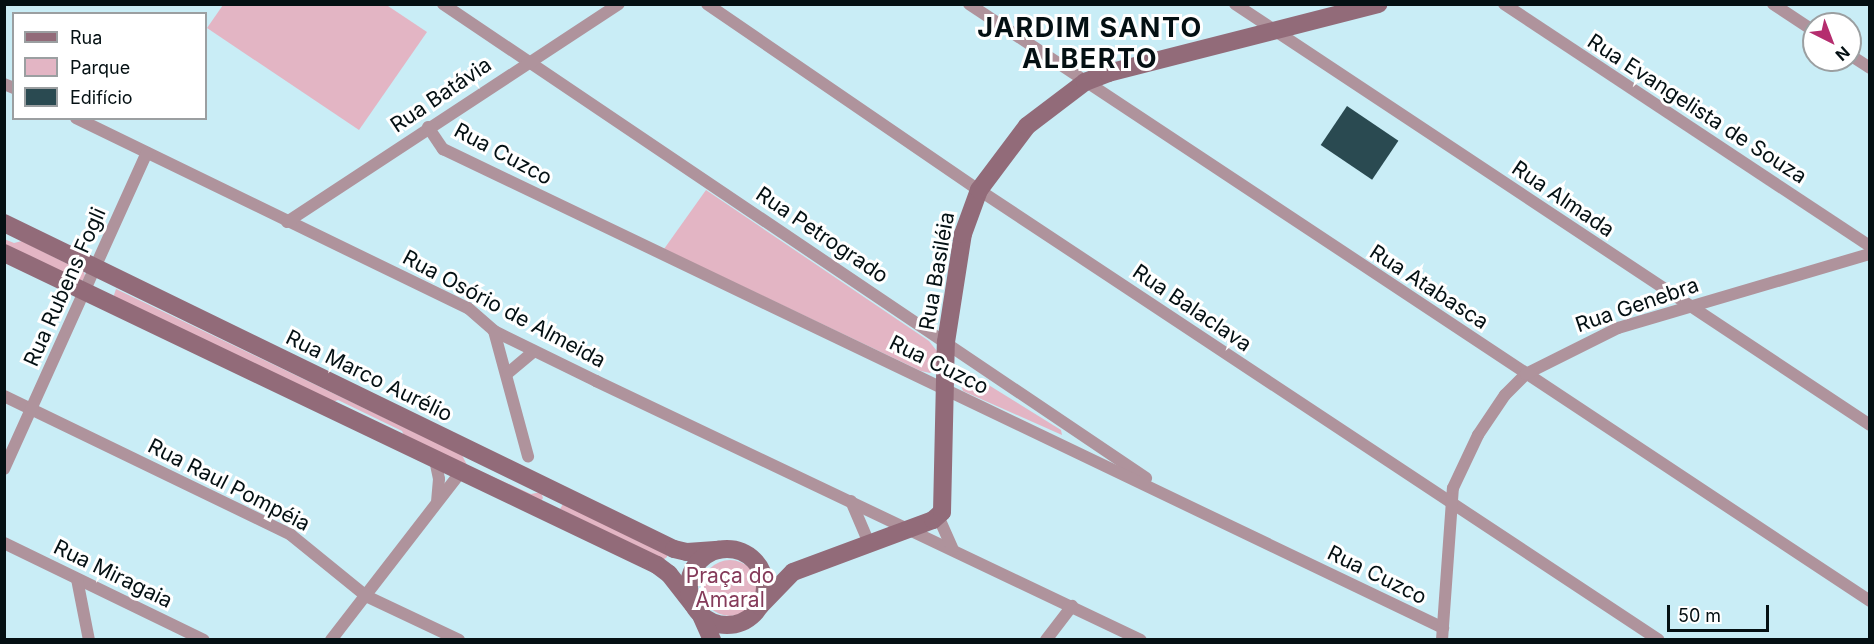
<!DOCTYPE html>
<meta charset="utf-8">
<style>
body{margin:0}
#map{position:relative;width:1874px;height:644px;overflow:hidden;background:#c9edf6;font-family:Inter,sans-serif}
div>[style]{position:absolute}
.green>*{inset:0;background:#e3b5c4}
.round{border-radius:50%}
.building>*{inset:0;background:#2a4a51;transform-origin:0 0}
.street>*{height:12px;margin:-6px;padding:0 6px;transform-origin:6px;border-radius:6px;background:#af939c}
.secondary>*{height:18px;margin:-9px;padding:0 9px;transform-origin:9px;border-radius:9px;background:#926b79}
.secondary>.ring{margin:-9px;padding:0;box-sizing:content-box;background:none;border:18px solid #926b79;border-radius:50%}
span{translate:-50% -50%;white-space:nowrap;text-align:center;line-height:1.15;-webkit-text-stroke:6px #fff;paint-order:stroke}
.street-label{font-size:21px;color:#041013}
.park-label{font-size:21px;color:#853b5a}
.district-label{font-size:27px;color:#041013;font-weight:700;letter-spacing:1.5px}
.frame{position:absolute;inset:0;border:6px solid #041013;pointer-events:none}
.legend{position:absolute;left:12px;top:12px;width:195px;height:108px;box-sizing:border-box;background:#fff;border:2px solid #9b9fa1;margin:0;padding:8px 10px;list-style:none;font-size:18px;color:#041013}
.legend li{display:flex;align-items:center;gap:12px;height:30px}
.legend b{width:30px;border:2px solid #9b9fa1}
.north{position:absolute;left:1802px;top:12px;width:60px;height:60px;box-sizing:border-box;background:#fff;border:2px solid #9b9fa1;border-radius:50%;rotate:138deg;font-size:16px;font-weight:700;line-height:24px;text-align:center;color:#041013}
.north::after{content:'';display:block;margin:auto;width:21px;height:27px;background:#b52d6e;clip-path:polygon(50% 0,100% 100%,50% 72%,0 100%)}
.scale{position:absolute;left:1667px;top:605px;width:102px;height:27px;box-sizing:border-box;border:3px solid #041013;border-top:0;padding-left:8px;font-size:18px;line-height:21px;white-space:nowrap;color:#041013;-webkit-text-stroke:4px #fff;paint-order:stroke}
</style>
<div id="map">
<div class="green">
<i style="clip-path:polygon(385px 4px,427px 32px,359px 130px,207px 28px,223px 5px)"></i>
<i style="clip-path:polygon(706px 190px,929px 341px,940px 355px,937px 368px,930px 373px,921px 371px,664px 249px)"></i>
<i style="clip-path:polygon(4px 239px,14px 243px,22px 241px,84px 272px,85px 276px,82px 281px,5px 245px)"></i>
<i style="clip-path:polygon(116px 289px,462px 455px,467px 465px,531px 494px,541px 492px,543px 498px,541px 501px,406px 440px,402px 431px,338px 400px,330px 403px,113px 298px)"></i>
<i style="clip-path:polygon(966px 371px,1061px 430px,1062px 435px,963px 391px,958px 379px)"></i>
<i style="clip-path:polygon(563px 504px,667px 555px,667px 557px,663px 560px,560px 509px)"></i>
<i class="round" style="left:702px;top:560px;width:56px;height:56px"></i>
</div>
<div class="building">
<i style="left:1347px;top:106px;width:62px;height:47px;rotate:34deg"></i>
</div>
<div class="street">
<i style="left:443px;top:4px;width:848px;rotate:33.99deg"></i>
<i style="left:707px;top:4px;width:330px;rotate:34.4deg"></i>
<i style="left:979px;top:190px;width:815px;rotate:33.5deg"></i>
<i style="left:969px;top:4px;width:1081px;rotate:33.53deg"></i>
<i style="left:1235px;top:4px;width:762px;rotate:33.54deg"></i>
<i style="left:1504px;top:4px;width:439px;rotate:33.5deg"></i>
<i style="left:1773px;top:4px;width:49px;rotate:33.4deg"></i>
<i style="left:1850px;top:55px;width:24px;rotate:33deg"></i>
<i style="left:4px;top:84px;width:11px;rotate:22deg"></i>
<i style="left:76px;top:118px;width:436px;rotate:25.9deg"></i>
<i style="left:468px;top:308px;width:35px;rotate:41deg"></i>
<i style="left:494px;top:331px;width:114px;rotate:26.1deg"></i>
<i style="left:596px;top:381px;width:603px;rotate:25.42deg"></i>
<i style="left:428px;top:127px;width:27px;rotate:56deg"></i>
<i style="left:443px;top:149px;width:1109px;rotate:25.59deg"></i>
<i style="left:287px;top:222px;width:397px;rotate:-33.3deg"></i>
<i style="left:494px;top:331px;width:130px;rotate:74.8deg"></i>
<i style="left:508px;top:373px;width:34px;rotate:-40deg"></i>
<i style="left:4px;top:396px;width:319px;rotate:25.8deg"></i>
<i style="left:291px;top:535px;width:97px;rotate:39.1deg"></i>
<i style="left:366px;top:596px;width:103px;rotate:25.3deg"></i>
<i style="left:435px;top:460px;width:19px;rotate:78deg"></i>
<i style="left:439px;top:479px;width:21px;rotate:95deg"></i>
<i style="left:4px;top:469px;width:347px;rotate:-65.7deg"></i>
<i style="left:851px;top:501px;width:46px;rotate:66.8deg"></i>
<i style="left:938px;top:516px;width:36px;rotate:66deg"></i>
<i style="left:4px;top:543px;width:222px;rotate:25.9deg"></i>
<i style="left:77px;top:579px;width:62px;rotate:78.9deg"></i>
<i style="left:331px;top:640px;width:212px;rotate:-52.3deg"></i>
<i style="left:1046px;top:640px;width:43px;rotate:-52.6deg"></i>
<i style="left:1442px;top:640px;width:152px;rotate:-85.9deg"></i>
<i style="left:1453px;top:488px;width:59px;rotate:-64.7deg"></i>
<i style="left:1478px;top:435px;width:48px;rotate:-56deg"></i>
<i style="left:1505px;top:395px;width:30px;rotate:-45deg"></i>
<i style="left:1526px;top:374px;width:103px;rotate:-26.6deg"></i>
<i style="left:1618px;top:328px;width:263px;rotate:-16.4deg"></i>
</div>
<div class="secondary">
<i style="left:4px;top:223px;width:745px;rotate:25.95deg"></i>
<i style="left:674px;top:549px;width:13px;rotate:13deg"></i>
<i style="left:687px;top:552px;width:32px;rotate:-4deg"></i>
<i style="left:4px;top:253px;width:724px;rotate:25.54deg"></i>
<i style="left:657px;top:565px;width:15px;rotate:37deg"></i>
<i style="left:669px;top:574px;width:39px;rotate:52deg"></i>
<i class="ring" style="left:689px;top:549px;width:58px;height:58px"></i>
<i style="left:760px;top:606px;width:47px;rotate:-45.9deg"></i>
<i style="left:793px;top:572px;width:149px;rotate:-20.4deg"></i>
<i style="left:933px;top:520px;width:12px;rotate:-42deg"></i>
<i style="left:942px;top:512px;width:170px;rotate:-88.7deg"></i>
<i style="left:946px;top:342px;width:109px;rotate:-81.1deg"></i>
<i style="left:963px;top:234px;width:47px;rotate:-70deg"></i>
<i style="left:979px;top:190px;width:80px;rotate:-53.1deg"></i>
<i style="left:1027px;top:126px;width:73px;rotate:-37.2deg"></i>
<i style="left:1085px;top:82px;width:25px;rotate:-21deg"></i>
<i style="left:1108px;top:73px;width:279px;rotate:-14.3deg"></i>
<i style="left:700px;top:613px;width:30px;rotate:66deg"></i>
</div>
<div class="street-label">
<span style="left:441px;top:95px;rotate:-34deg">Rua Batávia</span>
<span style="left:1697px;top:109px;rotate:33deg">Rua Evangelista de Souza</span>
<span style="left:503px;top:154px;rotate:28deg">Rua Cuzco</span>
<span style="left:1563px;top:199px;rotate:34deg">Rua Almada</span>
<span style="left:822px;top:235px;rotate:34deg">Rua Petrogrado</span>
<span style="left:937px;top:271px;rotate:-80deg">Rua Basiléia</span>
<span style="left:65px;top:287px;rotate:-66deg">Rua Rubens Fogli</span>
<span style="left:1429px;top:287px;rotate:33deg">Rua Atabasca</span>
<span style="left:1637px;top:305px;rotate:-19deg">Rua Genebra</span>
<span style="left:1192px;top:308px;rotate:34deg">Rua Balaclava</span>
<span style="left:504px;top:309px;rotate:28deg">Rua Osório de Almeida</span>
<span style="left:939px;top:365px;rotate:26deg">Rua Cuzco</span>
<span style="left:369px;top:376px;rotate:26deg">Rua Marco Aurélio</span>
<span style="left:229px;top:485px;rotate:27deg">Rua Raul Pompéia</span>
<span style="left:113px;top:574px;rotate:26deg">Rua Miragaia</span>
<span style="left:1377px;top:575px;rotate:26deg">Rua Cuzco</span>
</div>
<div class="park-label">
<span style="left:730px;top:588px">Praça do<br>Amaral</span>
</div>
<div class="district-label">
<span style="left:1090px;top:43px">JARDIM SANTO<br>ALBERTO</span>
</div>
<div class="frame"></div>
<ul class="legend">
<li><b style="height:8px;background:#926b79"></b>Rua</li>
<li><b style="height:16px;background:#e3b5c4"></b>Parque</li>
<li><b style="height:16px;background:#2a4a51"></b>Edifício</li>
</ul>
<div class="north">N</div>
<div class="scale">50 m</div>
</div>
